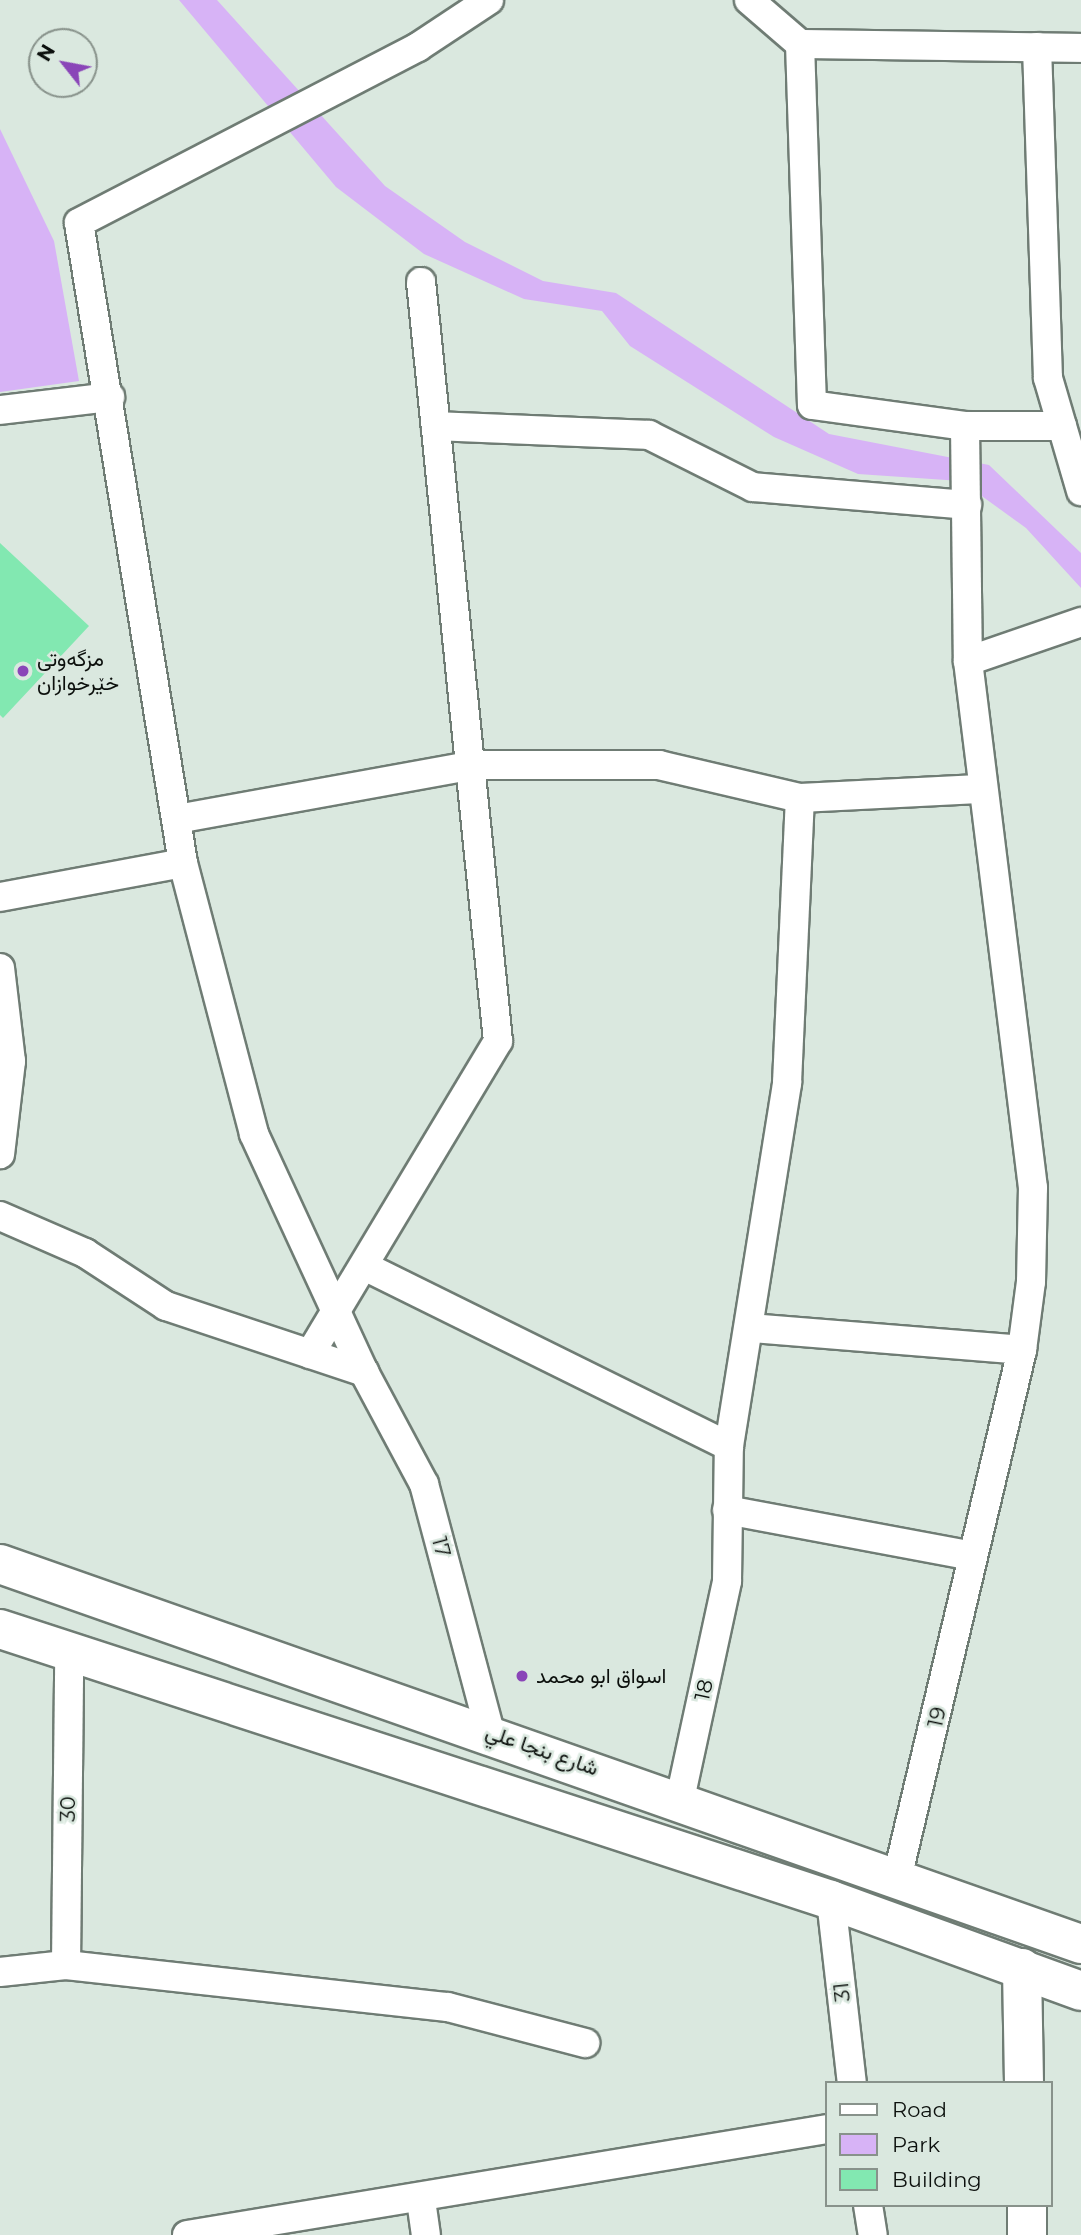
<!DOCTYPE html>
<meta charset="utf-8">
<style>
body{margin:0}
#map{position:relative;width:1081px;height:2235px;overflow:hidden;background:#dae8df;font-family:Montserrat,Vazirmatn,sans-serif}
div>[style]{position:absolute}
.green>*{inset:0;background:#d7b3f6}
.building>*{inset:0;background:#82e8b1}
.roads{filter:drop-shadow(2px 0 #6f7c74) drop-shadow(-2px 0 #6f7c74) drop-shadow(0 2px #6f7c74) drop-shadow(0 -2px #6f7c74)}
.minor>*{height:28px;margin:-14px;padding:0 14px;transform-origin:14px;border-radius:14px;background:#fff}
.secondary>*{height:38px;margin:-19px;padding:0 19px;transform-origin:19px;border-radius:19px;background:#fff}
.dots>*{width:19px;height:19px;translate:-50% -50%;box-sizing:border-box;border:4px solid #dae8df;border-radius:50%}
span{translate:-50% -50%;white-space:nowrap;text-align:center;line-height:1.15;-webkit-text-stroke:5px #dae8df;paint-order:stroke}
.poi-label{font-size:21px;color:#0c100d}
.left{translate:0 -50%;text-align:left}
.street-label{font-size:21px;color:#0c100d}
.legend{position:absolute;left:825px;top:2081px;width:228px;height:126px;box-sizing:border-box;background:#dae8df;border:2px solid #88928b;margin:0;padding:9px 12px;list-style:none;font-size:21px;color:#0c100d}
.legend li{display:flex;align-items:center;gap:14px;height:35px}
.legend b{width:35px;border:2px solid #88928b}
.north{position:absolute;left:28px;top:28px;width:70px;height:70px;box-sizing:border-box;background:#dae8df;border:2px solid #88928b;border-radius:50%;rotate:301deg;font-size:19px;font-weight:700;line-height:28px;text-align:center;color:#0c100d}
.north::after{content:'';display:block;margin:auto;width:24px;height:32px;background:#8a45b8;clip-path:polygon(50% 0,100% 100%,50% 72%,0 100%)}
</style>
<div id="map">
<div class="green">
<i style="clip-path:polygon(179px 0,217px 0,385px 186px,465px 242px,543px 281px,616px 293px,829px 434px,989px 465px,1081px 553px,1081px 588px,1026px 528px,961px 481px,858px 474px,774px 437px,630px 346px,602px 311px,524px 299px,424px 254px,336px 187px)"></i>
<i style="clip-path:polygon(0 129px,54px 241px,79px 381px,0 392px)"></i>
</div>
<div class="building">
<i style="clip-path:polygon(0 543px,89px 626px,3px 718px,0 715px)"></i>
</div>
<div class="roads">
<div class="minor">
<i style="left:489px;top:0;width:85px;rotate:146.5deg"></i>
<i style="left:418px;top:47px;width:382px;rotate:152.6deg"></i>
<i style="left:79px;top:223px;width:648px;rotate:80.77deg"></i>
<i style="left:183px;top:863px;width:280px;rotate:75.3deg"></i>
<i style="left:254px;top:1134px;width:262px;rotate:65.2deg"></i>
<i style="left:364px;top:1372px;width:127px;rotate:61.8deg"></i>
<i style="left:424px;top:1484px;width:257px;rotate:75.1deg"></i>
<i style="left:749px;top:0;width:67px;rotate:40.8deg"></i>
<i style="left:800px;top:44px;width:281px;rotate:0.8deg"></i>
<i style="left:800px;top:44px;width:361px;rotate:88.1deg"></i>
<i style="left:812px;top:405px;width:154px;rotate:7.8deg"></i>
<i style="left:965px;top:426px;width:97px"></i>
<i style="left:1037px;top:47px;width:331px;rotate:88.1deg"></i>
<i style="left:1048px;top:378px;width:118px;rotate:73.7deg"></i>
<i style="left:0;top:410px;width:111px;rotate:-6.7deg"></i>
<i style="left:436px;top:426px;width:213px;rotate:2.4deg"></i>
<i style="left:649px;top:435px;width:116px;rotate:26.6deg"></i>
<i style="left:753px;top:487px;width:215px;rotate:4.8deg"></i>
<i style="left:965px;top:426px;width:235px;rotate:89.3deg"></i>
<i style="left:177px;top:819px;width:301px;rotate:-10.3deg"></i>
<i style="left:473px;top:765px;width:186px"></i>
<i style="left:659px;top:765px;width:145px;rotate:13.2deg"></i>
<i style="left:800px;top:798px;width:179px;rotate:-2.9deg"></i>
<i style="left:0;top:897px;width:186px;rotate:-10.5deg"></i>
<i style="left:0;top:968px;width:94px;rotate:83.3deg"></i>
<i style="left:11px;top:1061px;width:94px;rotate:96.7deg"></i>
<i style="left:0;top:1216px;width:93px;rotate:23.5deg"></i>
<i style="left:85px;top:1253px;width:97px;rotate:33.2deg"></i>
<i style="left:166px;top:1306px;width:209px;rotate:18.4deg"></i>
<i style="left:364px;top:1266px;width:407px;rotate:26.3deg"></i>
<i style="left:751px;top:1328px;width:272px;rotate:4.6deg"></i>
<i style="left:310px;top:1354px;width:365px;rotate:-59deg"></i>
<i style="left:498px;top:1041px;width:763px;rotate:-95.79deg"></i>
<i style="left:727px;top:1510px;width:249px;rotate:10.6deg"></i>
<i style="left:680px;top:1799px;width:223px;rotate:-77.8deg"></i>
<i style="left:727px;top:1581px;width:135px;rotate:-89.2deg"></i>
<i style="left:729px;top:1446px;width:368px;rotate:-80.9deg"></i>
<i style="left:787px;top:1083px;width:285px;rotate:-87.4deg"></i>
<i style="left:897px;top:1878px;width:543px;rotate:-76.68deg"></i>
<i style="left:1022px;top:1350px;width:69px;rotate:-82.5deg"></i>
<i style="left:1031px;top:1282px;width:94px;rotate:-88.8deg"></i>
<i style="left:1033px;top:1188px;width:531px;rotate:-97.03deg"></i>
<i style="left:968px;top:661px;width:120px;rotate:-19deg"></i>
<i style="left:831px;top:1900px;width:184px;rotate:83.5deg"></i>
<i style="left:66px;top:1965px;width:312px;rotate:-89.4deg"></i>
<i style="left:0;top:1972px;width:66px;rotate:-6.1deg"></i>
<i style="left:66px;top:1965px;width:384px;rotate:6.3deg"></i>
<i style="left:448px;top:2007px;width:142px;rotate:14.7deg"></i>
<i style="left:421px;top:2200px;width:35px;rotate:82deg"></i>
<i style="left:868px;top:2205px;width:30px;rotate:81deg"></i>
<i style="left:187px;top:2235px;width:649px;rotate:-9.4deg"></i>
</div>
<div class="secondary">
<i style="left:0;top:1564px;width:1146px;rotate:19.37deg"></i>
<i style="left:0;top:1629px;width:874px;rotate:18.06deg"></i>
<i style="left:831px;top:1900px;width:266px;rotate:20deg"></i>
<i style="left:1022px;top:1968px;width:115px;rotate:89deg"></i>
<i style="left:1027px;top:2205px;width:30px;rotate:90deg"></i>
</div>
</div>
<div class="dots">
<i style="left:23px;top:671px;background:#8a45b8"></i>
<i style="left:522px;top:1676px;background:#8a45b8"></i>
</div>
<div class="poi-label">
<span class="left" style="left:37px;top:671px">مزگەوتی<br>خێرخوازان</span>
<span class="left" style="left:536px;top:1676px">اسواق ابو محمد</span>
</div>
<div class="street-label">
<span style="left:441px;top:1547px;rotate:75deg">17</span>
<span style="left:704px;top:1690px;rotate:-78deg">18</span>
<span style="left:937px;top:1717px;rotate:-78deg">19</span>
<span style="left:542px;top:1750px;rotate:19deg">شارع بنجا علي</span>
<span style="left:68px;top:1809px;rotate:-89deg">30</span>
<span style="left:842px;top:1992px;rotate:-96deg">31</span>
</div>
<ul class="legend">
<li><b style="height:9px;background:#fff"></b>Road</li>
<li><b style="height:19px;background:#d7b3f6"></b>Park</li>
<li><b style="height:19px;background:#82e8b1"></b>Building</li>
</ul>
<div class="north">N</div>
</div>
